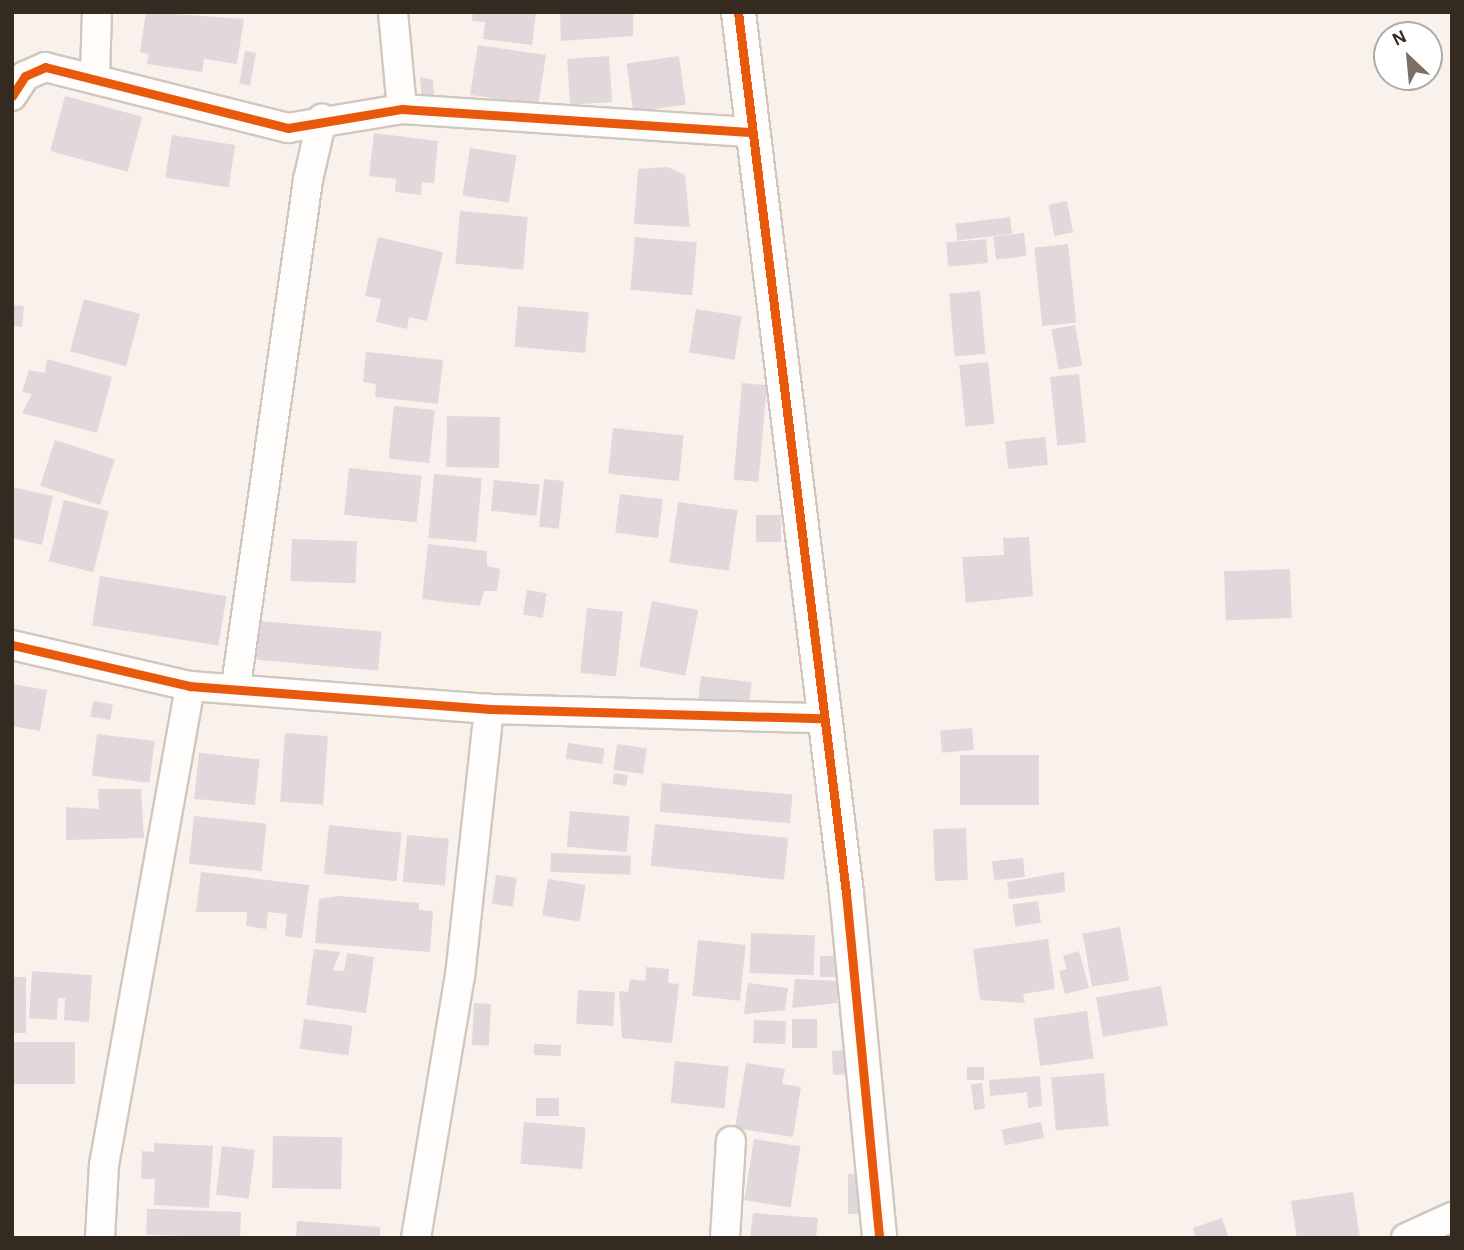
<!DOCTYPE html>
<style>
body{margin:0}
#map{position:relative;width:1464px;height:1250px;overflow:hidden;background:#f9f2ec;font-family:"Alegreya Sans",sans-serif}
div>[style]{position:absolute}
.building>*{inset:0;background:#e0d8da;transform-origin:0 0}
.roads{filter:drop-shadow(2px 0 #d0c7bf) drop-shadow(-2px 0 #d0c7bf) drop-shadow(0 2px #d0c7bf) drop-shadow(0 -2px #d0c7bf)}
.minor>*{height:28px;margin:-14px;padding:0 14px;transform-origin:14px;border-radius:14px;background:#fefdfc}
.tertiary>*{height:33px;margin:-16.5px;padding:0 16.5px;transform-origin:16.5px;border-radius:16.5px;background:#fefdfc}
.cycleway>*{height:9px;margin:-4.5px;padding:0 4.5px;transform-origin:4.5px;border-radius:4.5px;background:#e8590c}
span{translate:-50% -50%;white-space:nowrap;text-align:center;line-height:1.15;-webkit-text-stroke:7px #fff;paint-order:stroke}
.frame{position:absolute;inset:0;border:14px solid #352a1f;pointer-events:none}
.north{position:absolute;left:1373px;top:21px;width:70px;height:70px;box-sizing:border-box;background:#fff;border:2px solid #aeaaa5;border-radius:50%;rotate:334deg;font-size:19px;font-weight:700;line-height:28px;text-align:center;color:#352a1f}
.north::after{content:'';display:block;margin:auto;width:24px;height:32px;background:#7a7067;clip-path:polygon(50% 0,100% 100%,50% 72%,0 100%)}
</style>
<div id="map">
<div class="building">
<i style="clip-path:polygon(146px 12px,244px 19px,237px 64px,204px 59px,202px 72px,147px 64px,149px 54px,140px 52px)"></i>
<i style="clip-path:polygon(473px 12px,536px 12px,532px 45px,483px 39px,485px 22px,472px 21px)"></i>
<i style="clip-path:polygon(560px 12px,633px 12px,633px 36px,561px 41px)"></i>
<i style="clip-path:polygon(478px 45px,546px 55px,538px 106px,491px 109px,493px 98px,470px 95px)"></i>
<i style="left:245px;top:51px;width:11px;height:33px;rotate:10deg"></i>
<i style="left:609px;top:56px;width:46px;height:42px;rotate:86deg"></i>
<i style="left:679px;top:56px;width:49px;height:53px;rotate:82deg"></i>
<i style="clip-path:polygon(420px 77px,433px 80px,434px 98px,422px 99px)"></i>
<i style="left:65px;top:96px;width:80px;height:57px;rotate:15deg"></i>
<i style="clip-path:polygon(374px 133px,438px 141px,434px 183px,422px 182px,421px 195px,395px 192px,396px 179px,369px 176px)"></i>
<i style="left:172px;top:135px;width:64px;height:43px;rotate:9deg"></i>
<i style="left:470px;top:148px;width:47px;height:48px;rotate:9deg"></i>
<i style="clip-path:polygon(668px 167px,685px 175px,690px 227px,634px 224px,638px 169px)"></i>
<i style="left:1067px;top:201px;width:32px;height:19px;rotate:79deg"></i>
<i style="left:460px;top:211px;width:68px;height:53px;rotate:5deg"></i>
<i style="left:1010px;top:217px;width:17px;height:55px;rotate:83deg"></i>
<i style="left:1024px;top:233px;width:23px;height:31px;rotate:83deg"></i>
<i style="clip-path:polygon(378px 237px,443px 252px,427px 321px,409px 317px,407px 329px,376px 322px,381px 299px,365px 296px)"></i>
<i style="left:635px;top:237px;width:62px;height:53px;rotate:5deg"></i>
<i style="left:986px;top:239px;width:24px;height:40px;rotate:85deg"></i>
<i style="left:1068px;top:244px;width:79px;height:34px;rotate:84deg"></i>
<i style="left:980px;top:291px;width:63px;height:31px;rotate:85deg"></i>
<i style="left:84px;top:299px;width:58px;height:54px;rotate:15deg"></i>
<i style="clip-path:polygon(12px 305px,24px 306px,22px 327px,12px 326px)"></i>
<i style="left:518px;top:306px;width:71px;height:41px;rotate:5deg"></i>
<i style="left:696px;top:309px;width:46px;height:44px;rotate:9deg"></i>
<i style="left:1075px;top:325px;width:41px;height:24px;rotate:80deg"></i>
<i style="clip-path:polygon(366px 352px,443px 360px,438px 404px,375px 397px,376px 384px,363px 382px)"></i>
<i style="clip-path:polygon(47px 359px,112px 377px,97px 433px,22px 413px,32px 394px,22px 392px,29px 370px,45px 373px)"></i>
<i style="left:988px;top:362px;width:62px;height:29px;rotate:84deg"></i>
<i style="left:1079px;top:374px;width:69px;height:29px;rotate:84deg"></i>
<i style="left:742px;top:383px;width:25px;height:97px;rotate:5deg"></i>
<i style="left:394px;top:406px;width:41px;height:53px;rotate:6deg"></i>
<i style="left:447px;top:416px;width:53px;height:51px;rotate:1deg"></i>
<i style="left:613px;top:428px;width:71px;height:46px;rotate:6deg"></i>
<i style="left:1045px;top:437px;width:28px;height:40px;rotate:84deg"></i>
<i style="left:55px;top:440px;width:63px;height:48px;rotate:18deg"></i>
<i style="left:349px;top:468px;width:73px;height:47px;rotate:6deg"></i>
<i style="left:434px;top:474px;width:48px;height:64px;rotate:5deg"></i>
<i style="left:544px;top:479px;width:20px;height:48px;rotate:6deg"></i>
<i style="left:494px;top:480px;width:46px;height:31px;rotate:6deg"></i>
<i style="clip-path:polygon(12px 487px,53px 496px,42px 545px,12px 538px)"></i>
<i style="left:620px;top:494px;width:43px;height:39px;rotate:7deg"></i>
<i style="left:64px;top:500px;width:46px;height:63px;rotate:14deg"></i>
<i style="left:678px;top:502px;width:60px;height:61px;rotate:8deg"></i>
<i style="left:756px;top:515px;width:25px;height:27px"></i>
<i style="clip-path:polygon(1029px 537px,1033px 596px,966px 603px,962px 557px,1004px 555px,1003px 538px)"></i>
<i style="left:292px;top:539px;width:65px;height:42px;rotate:2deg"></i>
<i style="clip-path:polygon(428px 544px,487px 551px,487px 566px,500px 569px,497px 591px,484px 591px,480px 606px,422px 599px)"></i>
<i style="left:1290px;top:569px;width:49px;height:66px;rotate:88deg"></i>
<i style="left:100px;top:576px;width:128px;height:50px;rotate:9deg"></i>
<i style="left:527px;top:590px;width:20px;height:25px;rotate:9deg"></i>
<i style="left:652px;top:601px;width:47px;height:67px;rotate:11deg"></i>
<i style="left:587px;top:608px;width:36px;height:65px;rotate:6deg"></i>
<i style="left:260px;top:621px;width:122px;height:39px;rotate:5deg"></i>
<i style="left:701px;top:676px;width:51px;height:24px;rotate:7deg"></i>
<i style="clip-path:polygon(12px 684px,47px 690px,40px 731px,12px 726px)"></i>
<i style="left:93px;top:701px;width:20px;height:16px;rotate:9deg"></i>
<i style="left:972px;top:728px;width:22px;height:32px;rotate:85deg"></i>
<i style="left:285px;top:733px;width:43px;height:69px;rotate:4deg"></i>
<i style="left:97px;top:734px;width:58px;height:42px;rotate:7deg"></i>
<i style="left:568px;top:743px;width:37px;height:16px;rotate:8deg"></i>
<i style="left:617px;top:744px;width:30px;height:26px;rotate:8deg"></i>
<i style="left:199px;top:753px;width:61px;height:46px;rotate:6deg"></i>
<i style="left:960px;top:755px;width:79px;height:50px"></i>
<i style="left:614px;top:773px;width:14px;height:11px;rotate:8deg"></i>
<i style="left:662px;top:783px;width:131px;height:29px;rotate:5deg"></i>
<i style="clip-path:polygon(98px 789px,141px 789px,144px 838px,66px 840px,66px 807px,99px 809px)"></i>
<i style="left:570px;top:811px;width:60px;height:36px;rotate:5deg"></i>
<i style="left:194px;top:816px;width:73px;height:48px;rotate:6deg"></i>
<i style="left:655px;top:824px;width:134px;height:42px;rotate:6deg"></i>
<i style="left:329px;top:825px;width:73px;height:49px;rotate:6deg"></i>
<i style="left:966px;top:828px;width:52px;height:33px;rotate:88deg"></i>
<i style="left:407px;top:835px;width:42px;height:47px;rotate:5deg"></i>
<i style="left:551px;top:853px;width:80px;height:19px;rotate:2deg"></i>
<i style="left:1023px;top:858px;width:19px;height:31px;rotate:84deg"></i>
<i style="clip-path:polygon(201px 872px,309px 885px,302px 938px,285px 936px,287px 914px,268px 912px,266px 929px,246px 926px,247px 912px,196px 912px)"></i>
<i style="clip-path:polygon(1064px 872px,1065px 892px,1009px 899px,1007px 882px)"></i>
<i style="left:496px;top:875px;width:21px;height:29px;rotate:8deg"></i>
<i style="left:548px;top:879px;width:38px;height:37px;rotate:9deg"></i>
<i style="clip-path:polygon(339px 896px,419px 903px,419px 910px,433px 911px,430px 952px,315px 943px,319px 899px)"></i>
<i style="left:1038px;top:901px;width:22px;height:26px;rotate:82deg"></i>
<i style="left:1120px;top:927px;width:54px;height:38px;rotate:80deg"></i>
<i style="left:751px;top:933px;width:64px;height:40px;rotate:2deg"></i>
<i style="clip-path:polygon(1048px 939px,1055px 989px,1023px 994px,1025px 1003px,980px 1000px,973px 949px)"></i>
<i style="left:698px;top:940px;width:48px;height:56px;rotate:6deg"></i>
<i style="clip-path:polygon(314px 949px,340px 952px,333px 970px,344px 971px,347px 953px,374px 957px,366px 1013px,306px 1005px)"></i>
<i style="clip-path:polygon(1079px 951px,1089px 988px,1065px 994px,1059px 971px,1067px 969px,1063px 956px)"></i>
<i style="left:846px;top:956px;width:21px;height:26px;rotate:90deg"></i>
<i style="clip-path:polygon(646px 967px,669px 969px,668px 983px,679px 984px,672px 1043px,622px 1038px,619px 991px,628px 992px,630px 979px,645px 981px)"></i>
<i style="clip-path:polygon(32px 971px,92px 975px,89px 1022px,64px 1020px,65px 998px,58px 998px,57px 1020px,29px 1018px)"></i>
<i style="left:12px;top:977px;width:14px;height:56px"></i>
<i style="clip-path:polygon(795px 979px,839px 981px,837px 1003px,792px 1008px)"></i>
<i style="clip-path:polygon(748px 983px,788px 988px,785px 1010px,744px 1014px)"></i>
<i style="left:1161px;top:986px;width:40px;height:66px;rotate:80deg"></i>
<i style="left:578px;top:990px;width:37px;height:34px;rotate:3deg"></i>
<i style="left:474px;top:1003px;width:17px;height:42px;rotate:3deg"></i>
<i style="left:1087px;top:1011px;width:48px;height:54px;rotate:82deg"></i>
<i style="left:304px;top:1019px;width:49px;height:30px;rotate:8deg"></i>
<i style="left:792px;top:1019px;width:25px;height:29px"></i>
<i style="left:754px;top:1020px;width:32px;height:23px;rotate:2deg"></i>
<i style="left:12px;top:1042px;width:63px;height:42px"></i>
<i style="left:534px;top:1044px;width:27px;height:11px;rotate:2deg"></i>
<i style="left:851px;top:1050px;width:24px;height:19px;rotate:88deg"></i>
<i style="left:675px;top:1061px;width:54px;height:42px;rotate:6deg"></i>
<i style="clip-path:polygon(746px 1063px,785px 1069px,782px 1084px,801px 1087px,793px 1137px,735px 1128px)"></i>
<i style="left:967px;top:1067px;width:17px;height:13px"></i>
<i style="left:1104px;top:1073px;width:53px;height:53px;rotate:85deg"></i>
<i style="clip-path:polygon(1040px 1076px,1042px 1106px,1028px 1108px,1027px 1092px,990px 1096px,989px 1080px)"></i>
<i style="left:982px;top:1083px;width:26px;height:11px;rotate:83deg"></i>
<i style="left:536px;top:1098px;width:23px;height:18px"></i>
<i style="left:524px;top:1122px;width:62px;height:42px;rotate:5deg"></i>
<i style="left:1041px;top:1122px;width:16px;height:40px;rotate:79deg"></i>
<i style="left:273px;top:1136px;width:69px;height:52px;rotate:1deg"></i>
<i style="left:754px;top:1139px;width:47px;height:62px;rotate:9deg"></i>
<i style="clip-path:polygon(154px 1143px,213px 1146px,209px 1208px,154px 1205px,155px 1179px,141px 1179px,142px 1151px,154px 1152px)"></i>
<i style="left:222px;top:1146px;width:33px;height:49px;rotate:7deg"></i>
<i style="left:848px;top:1174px;width:19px;height:40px"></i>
<i style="clip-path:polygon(1353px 1192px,1360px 1238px,1297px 1238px,1291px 1201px)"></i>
<i style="left:241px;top:1212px;width:26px;height:94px;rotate:92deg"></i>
<i style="clip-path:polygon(753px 1213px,818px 1218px,816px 1238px,750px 1238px)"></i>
<i style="clip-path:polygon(1222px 1218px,1229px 1238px,1196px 1238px,1193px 1228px)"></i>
<i style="clip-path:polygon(297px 1221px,380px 1227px,380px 1238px,296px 1238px)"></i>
</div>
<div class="roads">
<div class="minor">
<i style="left:393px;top:12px;width:97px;rotate:84.7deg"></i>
<i style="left:95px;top:75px;width:63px;rotate:-88.2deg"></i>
<i style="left:12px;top:96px;width:24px;rotate:-57deg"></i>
<i style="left:25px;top:76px;width:22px;rotate:-24deg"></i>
<i style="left:45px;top:67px;width:251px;rotate:14.1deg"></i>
<i style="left:288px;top:128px;width:116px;rotate:-9.5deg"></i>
<i style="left:402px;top:109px;width:351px;rotate:3.8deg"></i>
<i style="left:12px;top:645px;width:183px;rotate:13deg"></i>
<i style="left:190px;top:686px;width:300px;rotate:4.4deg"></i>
<i style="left:489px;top:709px;width:332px;rotate:1.6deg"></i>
<i style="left:236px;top:686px;width:511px;rotate:-81.9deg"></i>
<i style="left:308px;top:180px;width:63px;rotate:-77.1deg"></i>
<i style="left:100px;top:1238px;width:73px;rotate:-86.9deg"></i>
<i style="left:104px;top:1165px;width:487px;rotate:-79.8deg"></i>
<i style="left:416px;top:1238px;width:266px;rotate:-80.5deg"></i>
<i style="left:460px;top:976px;width:269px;rotate:-83.8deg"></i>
<i style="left:725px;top:1238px;width:97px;rotate:-86.5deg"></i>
<i style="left:1406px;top:1238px;width:51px;rotate:-24.5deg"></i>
</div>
<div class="tertiary">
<i style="left:738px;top:12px;width:888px;rotate:83.01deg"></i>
<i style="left:846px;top:893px;width:347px;rotate:84.5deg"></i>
</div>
</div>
<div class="cycleway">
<i style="left:738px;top:12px;width:888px;rotate:83.01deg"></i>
<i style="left:846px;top:893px;width:347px;rotate:84.5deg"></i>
<i style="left:12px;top:96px;width:24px;rotate:-57deg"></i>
<i style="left:25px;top:76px;width:22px;rotate:-24deg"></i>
<i style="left:45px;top:67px;width:251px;rotate:14.1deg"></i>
<i style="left:288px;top:128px;width:116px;rotate:-9.5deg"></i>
<i style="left:402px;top:109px;width:351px;rotate:3.8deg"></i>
<i style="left:12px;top:645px;width:183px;rotate:13deg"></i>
<i style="left:190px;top:686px;width:300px;rotate:4.4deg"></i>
<i style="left:489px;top:709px;width:332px;rotate:1.6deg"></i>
</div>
<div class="frame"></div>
<div class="north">N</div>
</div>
